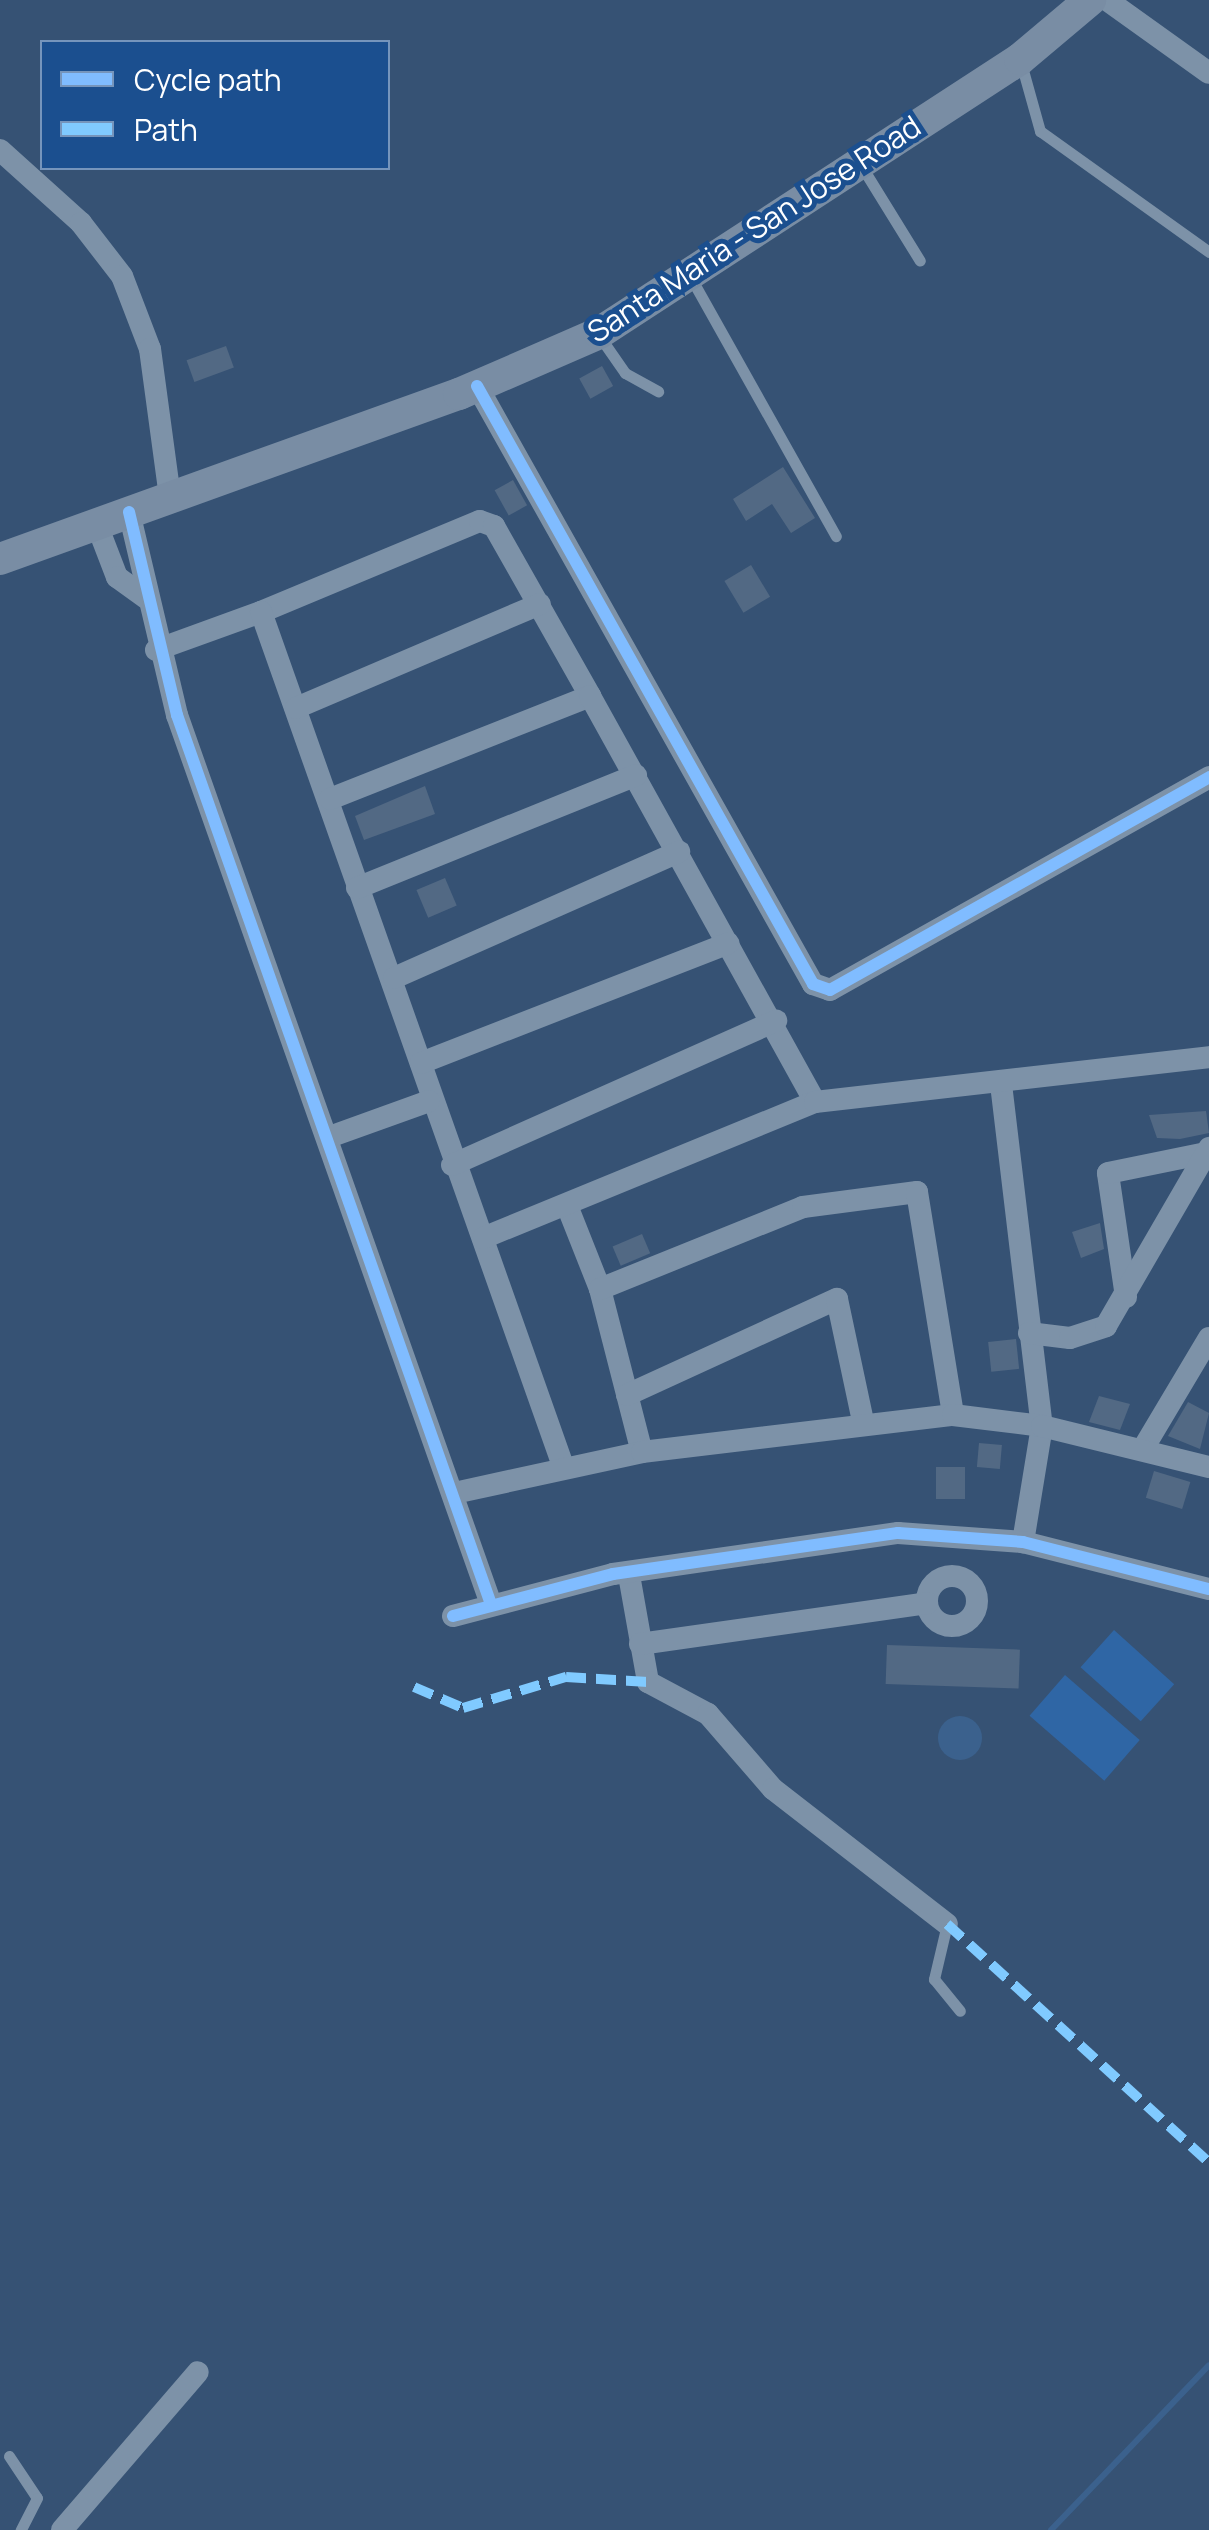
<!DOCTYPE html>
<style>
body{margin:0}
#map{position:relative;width:1209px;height:2530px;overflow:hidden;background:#365274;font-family:Manrope,sans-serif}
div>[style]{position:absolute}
.green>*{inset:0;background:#2f66a5;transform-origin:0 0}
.water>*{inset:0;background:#3b618d}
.round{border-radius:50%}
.stream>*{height:6px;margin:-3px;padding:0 3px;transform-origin:3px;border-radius:3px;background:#3b618d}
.building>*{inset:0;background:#526984;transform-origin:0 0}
.lane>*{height:11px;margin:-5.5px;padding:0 5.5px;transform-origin:5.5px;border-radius:5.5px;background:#7d92a8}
.street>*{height:22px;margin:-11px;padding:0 11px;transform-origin:11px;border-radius:11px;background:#7d92a8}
.street>.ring{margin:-11px;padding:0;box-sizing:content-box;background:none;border:22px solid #7d92a8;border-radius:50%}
.secondary>*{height:32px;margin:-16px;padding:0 16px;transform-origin:16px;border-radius:16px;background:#798da4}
.quiet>*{height:10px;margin-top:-5px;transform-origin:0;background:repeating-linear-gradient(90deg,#80caff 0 20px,transparent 0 30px)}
.cycleway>*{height:12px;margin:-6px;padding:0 6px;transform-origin:6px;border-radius:6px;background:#80bcff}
span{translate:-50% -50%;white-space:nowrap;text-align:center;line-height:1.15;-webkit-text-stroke:10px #1b4f8f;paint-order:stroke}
.street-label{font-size:30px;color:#fff}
.legend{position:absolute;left:40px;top:40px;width:350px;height:130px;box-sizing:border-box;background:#1b4f8f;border:2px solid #7695bc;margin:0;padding:12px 18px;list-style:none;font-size:30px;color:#fff}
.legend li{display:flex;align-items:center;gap:20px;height:50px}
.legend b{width:50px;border:2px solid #7695bc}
</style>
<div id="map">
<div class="green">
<i style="left:1114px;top:1630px;width:81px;height:50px;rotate:42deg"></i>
<i style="left:1065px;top:1675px;width:99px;height:54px;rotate:41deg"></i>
</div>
<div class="water">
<i class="round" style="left:938px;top:1716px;width:44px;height:44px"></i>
</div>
<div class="stream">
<i style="left:1051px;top:2530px;width:228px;rotate:-46.2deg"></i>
</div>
<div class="building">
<i style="left:226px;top:346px;width:23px;height:42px;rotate:70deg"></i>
<i style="left:602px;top:366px;width:23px;height:26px;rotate:61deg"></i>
<i style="clip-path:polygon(783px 467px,815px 518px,791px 533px,772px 504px,746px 521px,733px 499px)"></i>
<i style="left:513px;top:480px;width:29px;height:21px;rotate:61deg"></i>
<i style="left:751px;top:565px;width:37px;height:31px;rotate:59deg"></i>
<i style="clip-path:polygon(425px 786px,435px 814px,364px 840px,355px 816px)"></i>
<i style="left:445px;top:878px;width:30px;height:31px;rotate:67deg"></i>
<i style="clip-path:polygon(1206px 1111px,1209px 1133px,1180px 1139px,1157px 1138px,1149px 1115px)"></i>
<i style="clip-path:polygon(1100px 1223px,1104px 1249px,1081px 1258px,1072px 1232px)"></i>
<i style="left:642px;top:1234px;width:21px;height:32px;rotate:67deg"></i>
<i style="left:1016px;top:1339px;width:30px;height:28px;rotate:84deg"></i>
<i style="clip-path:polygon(1099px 1396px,1130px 1404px,1120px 1430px,1089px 1422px)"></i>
<i style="clip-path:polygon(1188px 1402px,1209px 1413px,1200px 1449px,1168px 1436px)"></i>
<i style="left:979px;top:1443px;width:23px;height:24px;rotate:5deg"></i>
<i style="left:936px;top:1467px;width:29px;height:32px"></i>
<i style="left:1154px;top:1471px;width:38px;height:28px;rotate:17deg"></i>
<i style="left:887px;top:1645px;width:133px;height:39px;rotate:2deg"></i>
</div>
<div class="lane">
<i style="left:1021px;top:63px;width:71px;rotate:74.4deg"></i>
<i style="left:1040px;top:131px;width:208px;rotate:35.6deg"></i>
<i style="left:862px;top:167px;width:110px;rotate:58.3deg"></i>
<i style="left:691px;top:278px;width:296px;rotate:60.7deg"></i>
<i style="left:600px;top:337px;width:44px;rotate:55.2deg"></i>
<i style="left:625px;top:373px;width:38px;rotate:29deg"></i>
<i style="left:947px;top:1924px;width:57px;rotate:103.3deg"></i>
<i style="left:934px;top:1979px;width:41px;rotate:50.9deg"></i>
<i style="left:9px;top:2456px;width:50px;rotate:56.3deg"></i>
<i style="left:37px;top:2498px;width:36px;rotate:117deg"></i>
</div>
<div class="street">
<i style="left:1107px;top:0;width:125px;rotate:35.6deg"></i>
<i style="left:0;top:150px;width:109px;rotate:42deg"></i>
<i style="left:81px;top:223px;width:67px;rotate:52.3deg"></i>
<i style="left:122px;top:276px;width:78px;rotate:69deg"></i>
<i style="left:150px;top:349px;width:149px;rotate:82.3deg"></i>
<i style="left:477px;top:386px;width:686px;rotate:60.67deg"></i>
<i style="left:813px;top:984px;width:18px;rotate:19deg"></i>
<i style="left:830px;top:990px;width:435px;rotate:-29.3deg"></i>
<i style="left:129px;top:512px;width:209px;rotate:76.7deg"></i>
<i style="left:177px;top:715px;width:943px;rotate:70.55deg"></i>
<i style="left:97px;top:525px;width:56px;rotate:69deg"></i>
<i style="left:117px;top:577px;width:36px;rotate:36deg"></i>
<i style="left:261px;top:612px;width:237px;rotate:-22.6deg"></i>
<i style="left:480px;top:521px;width:15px;rotate:20deg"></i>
<i style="left:494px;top:526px;width:195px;rotate:60.5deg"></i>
<i style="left:156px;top:650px;width:112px;rotate:-19.9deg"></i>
<i style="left:261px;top:612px;width:906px;rotate:70.52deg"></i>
<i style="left:296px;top:708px;width:265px;rotate:-23.1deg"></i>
<i style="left:330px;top:799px;width:280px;rotate:-21.6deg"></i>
<i style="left:590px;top:696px;width:464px;rotate:61deg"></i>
<i style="left:357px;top:888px;width:301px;rotate:-22deg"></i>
<i style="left:394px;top:978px;width:312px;rotate:-23.9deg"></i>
<i style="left:421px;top:1063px;width:330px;rotate:-21.3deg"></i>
<i style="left:1001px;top:1084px;width:344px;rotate:83.2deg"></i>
<i style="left:1042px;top:1426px;width:118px;rotate:99.3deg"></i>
<i style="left:332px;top:1136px;width:103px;rotate:-19.8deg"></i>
<i style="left:452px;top:1165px;width:355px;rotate:-24deg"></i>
<i style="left:568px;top:1208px;width:87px;rotate:68.4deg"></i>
<i style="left:600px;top:1289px;width:168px;rotate:75.6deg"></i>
<i style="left:483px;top:1238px;width:359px;rotate:-22.3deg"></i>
<i style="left:815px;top:1102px;width:397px;rotate:-6.5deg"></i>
<i style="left:600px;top:1289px;width:219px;rotate:-22deg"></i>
<i style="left:803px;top:1207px;width:115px;rotate:-7.5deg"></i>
<i style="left:917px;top:1192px;width:226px;rotate:80.8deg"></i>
<i style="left:1126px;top:1297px;width:125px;rotate:-98.3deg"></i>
<i style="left:1108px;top:1173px;width:100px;rotate:-11.5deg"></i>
<i style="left:1029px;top:1333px;width:41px;rotate:7deg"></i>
<i style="left:1070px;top:1338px;width:38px;rotate:-18deg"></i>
<i style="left:1106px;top:1326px;width:206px;rotate:-59.9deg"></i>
<i style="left:627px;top:1395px;width:231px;rotate:-24.6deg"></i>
<i style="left:837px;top:1299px;width:125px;rotate:78deg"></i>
<i style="left:1144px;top:1447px;width:127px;rotate:-59.2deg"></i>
<i style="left:459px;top:1492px;width:187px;rotate:-12.3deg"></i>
<i style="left:642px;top:1452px;width:313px;rotate:-6.8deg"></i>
<i style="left:953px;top:1415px;width:90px;rotate:7deg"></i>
<i style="left:1042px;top:1426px;width:172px;rotate:13.8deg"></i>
<i style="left:629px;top:1575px;width:109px;rotate:79.9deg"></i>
<i style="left:648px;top:1682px;width:68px;rotate:28.1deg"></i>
<i style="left:708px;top:1714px;width:99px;rotate:49.1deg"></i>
<i style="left:773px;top:1789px;width:220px;rotate:37.8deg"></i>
<i class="ring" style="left:927px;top:1576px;width:28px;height:28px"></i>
<i style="left:453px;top:1616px;width:165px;rotate:-14.7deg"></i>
<i style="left:613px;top:1574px;width:288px;rotate:-8.2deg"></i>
<i style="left:898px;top:1533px;width:125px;rotate:4.1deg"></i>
<i style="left:1023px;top:1542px;width:192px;rotate:14.2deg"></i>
<i style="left:640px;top:1644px;width:290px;rotate:-8.1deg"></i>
<i style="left:62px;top:2530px;width:208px;rotate:-49.3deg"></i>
</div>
<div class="secondary">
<i style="left:0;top:559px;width:488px;rotate:-19.8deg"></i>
<i style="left:459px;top:394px;width:153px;rotate:-23.5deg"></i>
<i style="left:599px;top:333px;width:502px;rotate:-33.06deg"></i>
<i style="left:1020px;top:59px;width:92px;rotate:-40.1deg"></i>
</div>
<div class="quiet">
<i style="left:414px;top:1687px;width:53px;rotate:23.2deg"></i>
<i style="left:463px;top:1708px;width:108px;rotate:-16.8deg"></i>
<i style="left:566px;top:1677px;width:82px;rotate:3.5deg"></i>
<i style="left:947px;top:1924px;width:354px;rotate:42.3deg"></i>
</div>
<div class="cycleway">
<i style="left:477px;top:386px;width:686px;rotate:60.67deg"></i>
<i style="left:813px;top:984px;width:18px;rotate:19deg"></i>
<i style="left:830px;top:990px;width:435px;rotate:-29.3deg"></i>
<i style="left:129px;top:512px;width:209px;rotate:76.7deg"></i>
<i style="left:177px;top:715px;width:943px;rotate:70.55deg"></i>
<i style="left:453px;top:1616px;width:165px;rotate:-14.7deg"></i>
<i style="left:613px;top:1574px;width:288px;rotate:-8.2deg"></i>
<i style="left:898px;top:1533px;width:125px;rotate:4.1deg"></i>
<i style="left:1023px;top:1542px;width:192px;rotate:14.2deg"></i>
</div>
<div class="street-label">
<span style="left:754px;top:229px;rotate:-33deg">Santa Maria - San Jose Road</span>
</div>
<ul class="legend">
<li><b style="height:12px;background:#80bcff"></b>Cycle path</li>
<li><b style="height:12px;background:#80caff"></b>Path</li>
</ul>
</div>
